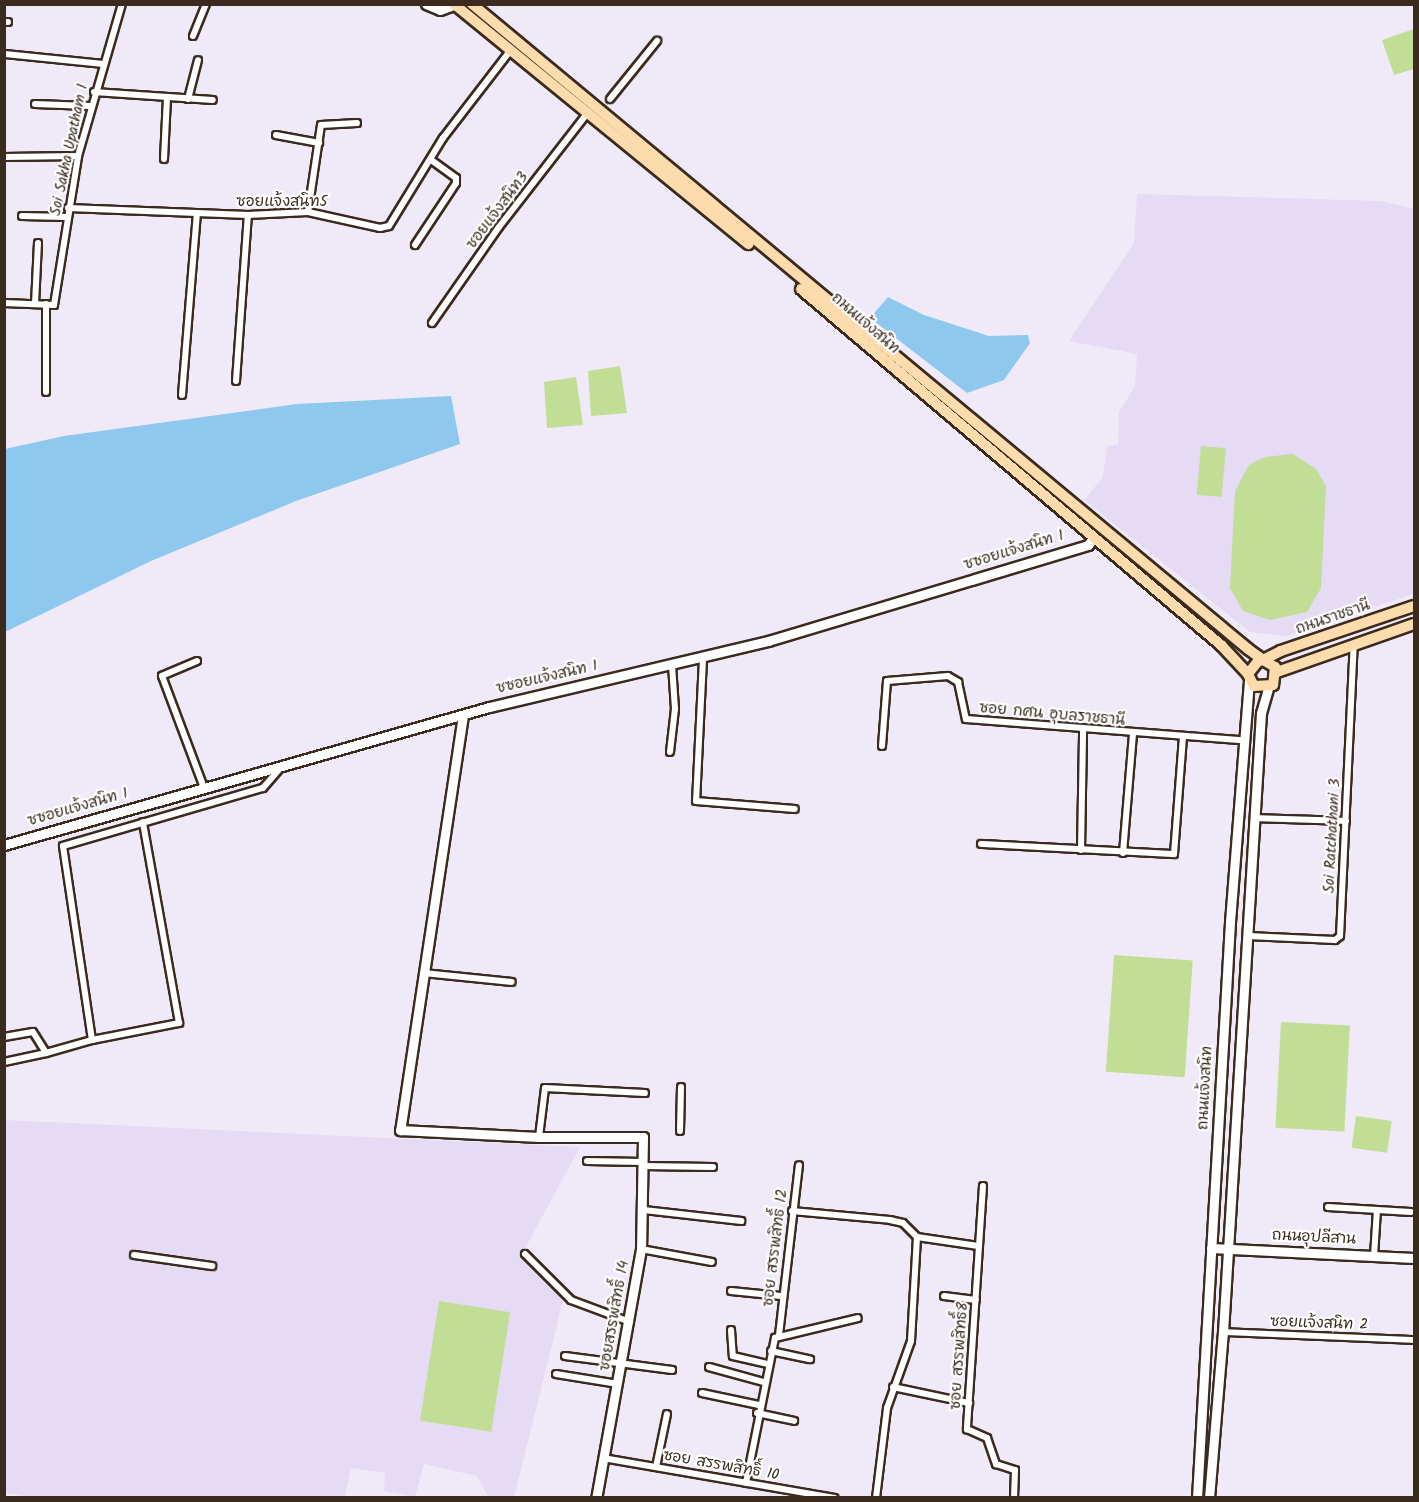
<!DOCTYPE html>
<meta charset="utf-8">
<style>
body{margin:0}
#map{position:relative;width:1419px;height:1502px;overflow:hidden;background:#f0eaf8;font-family:Kalam,"Playpen Sans Thai",sans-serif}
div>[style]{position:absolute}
.built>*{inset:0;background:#e5dbf4}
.green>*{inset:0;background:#c2dd95;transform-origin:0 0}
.water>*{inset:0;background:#8ec8ee}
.roads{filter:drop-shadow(2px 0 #3b2a1e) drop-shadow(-2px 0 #3b2a1e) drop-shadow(0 2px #3b2a1e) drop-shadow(0 -2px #3b2a1e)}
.street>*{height:6px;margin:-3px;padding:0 3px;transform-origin:3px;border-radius:3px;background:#fff}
.secondary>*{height:9px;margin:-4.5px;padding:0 4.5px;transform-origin:4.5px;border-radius:4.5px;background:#fff}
.primary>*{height:10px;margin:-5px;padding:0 5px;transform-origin:5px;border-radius:5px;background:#fcdcac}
span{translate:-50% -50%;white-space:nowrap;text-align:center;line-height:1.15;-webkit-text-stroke:4.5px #fff;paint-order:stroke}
.street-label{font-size:15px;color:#3b2a1e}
.frame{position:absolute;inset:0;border:6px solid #3b2a1e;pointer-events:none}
</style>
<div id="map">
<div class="built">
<i style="clip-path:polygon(1137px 194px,1381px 201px,1414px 209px,1414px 594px,1286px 636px,1250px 632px,1084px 500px,1103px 477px,1107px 446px,1118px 445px,1119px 412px,1135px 386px,1137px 354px,1069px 341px,1134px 243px)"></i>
<i style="clip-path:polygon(5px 1120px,580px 1147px,522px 1254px,563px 1300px,514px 1497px,488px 1496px,477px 1476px,424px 1464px,415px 1497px,384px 1491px,385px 1473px,351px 1468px,345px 1497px,35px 1498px,5px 1493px)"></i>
</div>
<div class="green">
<i style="clip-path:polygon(1414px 29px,1414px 69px,1394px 75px,1382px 40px)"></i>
<i style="clip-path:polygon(620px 366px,627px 413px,591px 416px,588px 371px)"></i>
<i style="clip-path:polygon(576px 377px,583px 425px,547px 428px,544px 382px)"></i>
<i style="left:1201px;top:446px;width:25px;height:49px;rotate:5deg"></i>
<i style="clip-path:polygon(1293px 454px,1316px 469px,1326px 486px,1321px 588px,1307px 612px,1270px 620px,1243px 611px,1230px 588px,1235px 491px,1249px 465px,1265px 457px)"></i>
<i style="left:1114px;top:955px;width:79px;height:117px;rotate:4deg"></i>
<i style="left:1281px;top:1022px;width:69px;height:106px;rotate:3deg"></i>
<i style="left:1356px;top:1116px;width:36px;height:32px;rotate:8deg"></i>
<i style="left:439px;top:1301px;width:72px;height:121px;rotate:9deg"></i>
</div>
<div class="water">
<i style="clip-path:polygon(888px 297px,924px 315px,989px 336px,1028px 335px,1030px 343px,1004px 380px,967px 393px,870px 318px)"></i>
<i style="clip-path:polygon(451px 396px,460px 444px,296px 501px,151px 561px,5px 632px,5px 449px,64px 436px,297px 404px)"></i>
</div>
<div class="roads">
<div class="street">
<i style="left:4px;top:22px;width:4px"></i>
<i style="left:193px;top:36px;width:35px;rotate:-68deg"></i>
<i style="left:5px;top:54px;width:99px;rotate:5.8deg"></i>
<i style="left:94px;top:92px;width:119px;rotate:3.8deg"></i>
<i style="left:188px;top:99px;width:40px;rotate:-75.6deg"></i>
<i style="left:610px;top:99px;width:75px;rotate:-51deg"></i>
<i style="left:35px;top:104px;width:55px;rotate:2.1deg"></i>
<i style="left:276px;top:135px;width:44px;rotate:10.5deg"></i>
<i style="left:4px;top:157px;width:74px;rotate:-0.8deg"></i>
<i style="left:164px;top:159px;width:61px;rotate:-87.2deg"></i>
<i style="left:68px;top:208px;width:180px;rotate:2.2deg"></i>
<i style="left:248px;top:215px;width:60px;rotate:-2.9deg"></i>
<i style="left:308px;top:212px;width:74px;rotate:12.5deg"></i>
<i style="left:380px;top:228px;width:9px;rotate:-13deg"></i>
<i style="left:389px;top:226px;width:103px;rotate:-58.5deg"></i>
<i style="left:443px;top:138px;width:110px;rotate:-52.4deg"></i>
<i style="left:308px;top:212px;width:88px;rotate:-81.5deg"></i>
<i style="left:321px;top:125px;width:36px;rotate:-3deg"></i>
<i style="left:22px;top:216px;width:44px;rotate:1.3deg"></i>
<i style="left:415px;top:245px;width:74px;rotate:-56.5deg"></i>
<i style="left:456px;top:183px;width:5px;rotate:-90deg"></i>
<i style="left:456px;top:178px;width:31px;rotate:-144deg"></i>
<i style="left:4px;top:303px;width:50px;rotate:2.3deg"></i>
<i style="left:54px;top:305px;width:151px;rotate:-80.8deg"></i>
<i style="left:78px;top:156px;width:158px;rotate:-73.9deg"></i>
<i style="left:35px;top:304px;width:61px;rotate:-87.2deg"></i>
<i style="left:432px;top:323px;width:117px;rotate:-55.1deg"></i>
<i style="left:499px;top:227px;width:142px;rotate:-52.2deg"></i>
<i style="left:236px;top:381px;width:166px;rotate:-85.9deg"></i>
<i style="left:46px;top:392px;width:88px;rotate:-90deg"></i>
<i style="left:182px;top:395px;width:182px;rotate:-85.3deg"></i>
<i style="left:703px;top:659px;width:142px;rotate:92.8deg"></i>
<i style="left:696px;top:801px;width:99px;rotate:4.6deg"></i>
<i style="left:197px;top:661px;width:38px;rotate:157deg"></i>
<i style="left:162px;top:676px;width:120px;rotate:69.4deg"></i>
<i style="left:882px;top:746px;width:65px;rotate:-85.6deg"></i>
<i style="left:887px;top:681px;width:61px;rotate:-4.7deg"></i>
<i style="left:948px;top:676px;width:12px;rotate:31deg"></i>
<i style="left:958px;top:682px;width:38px;rotate:78deg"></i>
<i style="left:966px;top:719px;width:277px;rotate:4.4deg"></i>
<i style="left:670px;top:752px;width:43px;rotate:-83.4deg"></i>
<i style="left:675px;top:709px;width:44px;rotate:-93.9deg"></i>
<i style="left:1255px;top:818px;width:91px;rotate:1.9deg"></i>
<i style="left:981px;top:844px;width:193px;rotate:3deg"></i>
<i style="left:1174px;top:854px;width:117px;rotate:-85.6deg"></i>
<i style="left:1081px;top:850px;width:120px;rotate:-89deg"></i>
<i style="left:1123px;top:853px;width:119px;rotate:-85.2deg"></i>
<i style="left:1248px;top:936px;width:87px;rotate:2.6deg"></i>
<i style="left:1335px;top:940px;width:6px;rotate:-39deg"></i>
<i style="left:1340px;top:936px;width:292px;rotate:-87.3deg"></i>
<i style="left:424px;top:973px;width:88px;rotate:5.8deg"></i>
<i style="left:4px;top:1037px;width:29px;rotate:-10deg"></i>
<i style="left:33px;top:1032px;width:25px;rotate:58deg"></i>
<i style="left:46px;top:1053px;width:48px;rotate:-15.8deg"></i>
<i style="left:92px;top:1040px;width:89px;rotate:-11.1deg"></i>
<i style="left:179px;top:1023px;width:204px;rotate:-100.2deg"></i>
<i style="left:92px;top:1040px;width:196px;rotate:-98.5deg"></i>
<i style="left:63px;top:846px;width:208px;rotate:-16.2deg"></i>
<i style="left:263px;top:788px;width:29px;rotate:-49deg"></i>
<i style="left:4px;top:1062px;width:43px;rotate:-12.1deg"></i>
<i style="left:680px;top:1131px;width:44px;rotate:-88.7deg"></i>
<i style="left:539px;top:1137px;width:49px;rotate:-83deg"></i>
<i style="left:545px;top:1088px;width:100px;rotate:2.9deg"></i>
<i style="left:587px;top:1161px;width:56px;rotate:1deg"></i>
<i style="left:643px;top:1166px;width:70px;rotate:0.8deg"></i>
<i style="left:983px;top:1186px;width:244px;rotate:93.8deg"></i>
<i style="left:967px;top:1429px;width:22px;rotate:24deg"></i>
<i style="left:987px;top:1438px;width:28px;rotate:71deg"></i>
<i style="left:996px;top:1464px;width:20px;rotate:18deg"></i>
<i style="left:1015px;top:1470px;width:28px;rotate:92deg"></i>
<i style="left:1328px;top:1207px;width:83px;rotate:3.4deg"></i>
<i style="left:644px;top:1210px;width:98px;rotate:6.5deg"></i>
<i style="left:792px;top:1211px;width:98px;rotate:5.2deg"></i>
<i style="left:890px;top:1220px;width:13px;rotate:13deg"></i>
<i style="left:903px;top:1223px;width:20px;rotate:45deg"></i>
<i style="left:917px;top:1237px;width:62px;rotate:8.4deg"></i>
<i style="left:641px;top:1249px;width:72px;rotate:10.4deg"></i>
<i style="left:525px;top:1254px;width:65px;rotate:45deg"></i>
<i style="left:571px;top:1300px;width:63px;rotate:20.4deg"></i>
<i style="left:134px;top:1255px;width:79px;rotate:8deg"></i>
<i style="left:1374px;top:1256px;width:46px;rotate:-86.3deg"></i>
<i style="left:731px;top:1291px;width:50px;rotate:5.7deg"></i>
<i style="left:944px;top:1296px;width:32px;rotate:7deg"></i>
<i style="left:731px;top:1330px;width:26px;rotate:86deg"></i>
<i style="left:733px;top:1356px;width:36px;rotate:13deg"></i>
<i style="left:1223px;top:1332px;width:191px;rotate:2.4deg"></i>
<i style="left:779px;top:1335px;width:171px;rotate:-83.3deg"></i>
<i style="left:771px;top:1351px;width:40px;rotate:12deg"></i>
<i style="left:565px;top:1356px;width:108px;rotate:7.5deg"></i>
<i style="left:709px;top:1367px;width:57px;rotate:15.3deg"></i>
<i style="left:556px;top:1374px;width:63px;rotate:9.2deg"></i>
<i style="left:893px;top:1387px;width:78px;rotate:11.9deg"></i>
<i style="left:702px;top:1393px;width:58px;rotate:11.9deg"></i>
<i style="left:757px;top:1413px;width:38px;rotate:12deg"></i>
<i style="left:603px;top:1458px;width:235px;rotate:9.8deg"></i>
<i style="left:656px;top:1467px;width:54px;rotate:-78.3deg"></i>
<i style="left:746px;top:1483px;width:148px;rotate:-78.7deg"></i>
<i style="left:775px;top:1338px;width:85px;rotate:-13.5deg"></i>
<i style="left:876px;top:1498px;width:91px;rotate:-83deg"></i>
<i style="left:887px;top:1408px;width:71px;rotate:-70.3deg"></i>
<i style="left:911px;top:1341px;width:104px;rotate:-86.7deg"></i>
</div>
<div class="secondary">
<i style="left:426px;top:4px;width:15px;rotate:23deg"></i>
<i style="left:440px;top:10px;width:15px;rotate:-20deg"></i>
<i style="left:463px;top:715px;width:420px;rotate:98.6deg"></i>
<i style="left:400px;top:1130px;width:139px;rotate:2.9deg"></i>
<i style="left:539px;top:1137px;width:104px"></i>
<i style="left:643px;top:1137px;width:112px;rotate:91deg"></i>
<i style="left:641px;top:1249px;width:253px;rotate:100.2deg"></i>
<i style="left:4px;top:845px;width:504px;rotate:-15.88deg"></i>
<i style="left:489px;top:707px;width:287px;rotate:-13.3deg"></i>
<i style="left:768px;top:641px;width:334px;rotate:-16.7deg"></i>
<i style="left:1088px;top:545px;width:9px;rotate:-54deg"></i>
<i style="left:1211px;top:1248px;width:203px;rotate:2.8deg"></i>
<i style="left:1197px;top:1498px;width:577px;rotate:-86.72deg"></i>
<i style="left:1230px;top:922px;width:242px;rotate:-85.5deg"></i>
<i style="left:1209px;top:1498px;width:167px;rotate:-85.2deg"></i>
<i style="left:1223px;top:1332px;width:620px;rotate:-86.49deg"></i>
<i style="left:1261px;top:713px;width:26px;rotate:-74deg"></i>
</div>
<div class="primary">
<i style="left:454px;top:4px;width:380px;rotate:39.2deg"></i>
<i style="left:472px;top:4px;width:1009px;rotate:39.73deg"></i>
<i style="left:1248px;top:649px;width:19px;rotate:36deg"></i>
<i style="left:1263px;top:660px;width:14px;rotate:30deg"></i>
<i style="left:1275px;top:667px;width:18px;rotate:96deg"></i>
<i style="left:1273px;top:685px;width:19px;rotate:177deg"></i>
<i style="left:1254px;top:686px;width:13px;rotate:-117deg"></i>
<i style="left:1248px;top:674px;width:16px;rotate:-52deg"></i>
<i style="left:1258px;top:661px;width:5px;rotate:-11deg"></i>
<i style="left:1263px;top:660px;width:20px;rotate:-27deg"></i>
<i style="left:1281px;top:651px;width:140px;rotate:-18.7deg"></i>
<i style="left:801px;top:289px;width:551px;rotate:40.29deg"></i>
<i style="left:1221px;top:645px;width:40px;rotate:47deg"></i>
<i style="left:1277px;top:672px;width:145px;rotate:-19.3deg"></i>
</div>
</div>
<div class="street-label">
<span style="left:70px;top:150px;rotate:-78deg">Soi Sakha Upatham 1</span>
<span style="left:282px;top:203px">ซอยแจ้งสนิท5</span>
<span style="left:498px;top:211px;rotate:-53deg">ซอยแจ้งสนิท3</span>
<span style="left:865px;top:324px;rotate:41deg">ถนนแจ้งสนิท</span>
<span style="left:1014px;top:551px;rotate:-17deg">ซซอยแจ้งสนิท 1</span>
<span style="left:1333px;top:618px;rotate:-19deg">ถนนราชธานี</span>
<span style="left:547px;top:678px;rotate:-13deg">ซซอยแจ้งสนิท 1</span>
<span style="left:1052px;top:715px;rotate:5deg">ซอย กศน อุบลราชธานี</span>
<span style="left:78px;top:808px;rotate:-16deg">ซซอยแจ้งสนิท 1</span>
<span style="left:1333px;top:836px;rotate:-87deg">Soi Ratchathani 3</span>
<span style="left:1206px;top:1088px;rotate:-87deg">ถนนแจ้งสนิท</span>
<span style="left:1314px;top:1238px;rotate:3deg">ถนนอุปลีสาน</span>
<span style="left:776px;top:1248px;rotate:-83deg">ซอย สรรพสิทธิ์ 12</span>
<span style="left:615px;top:1316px;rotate:-80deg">ซอยสรรพสิทธิ์ 14</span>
<span style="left:1319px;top:1324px;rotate:2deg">ซอยแจ้งสนิท 2</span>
<span style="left:960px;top:1356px;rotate:-86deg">ซอย สรรพสิทธิ์8</span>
<span style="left:721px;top:1466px;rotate:10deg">ซอย สรรพสิทธิ์ 10</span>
</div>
<div class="frame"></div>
</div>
